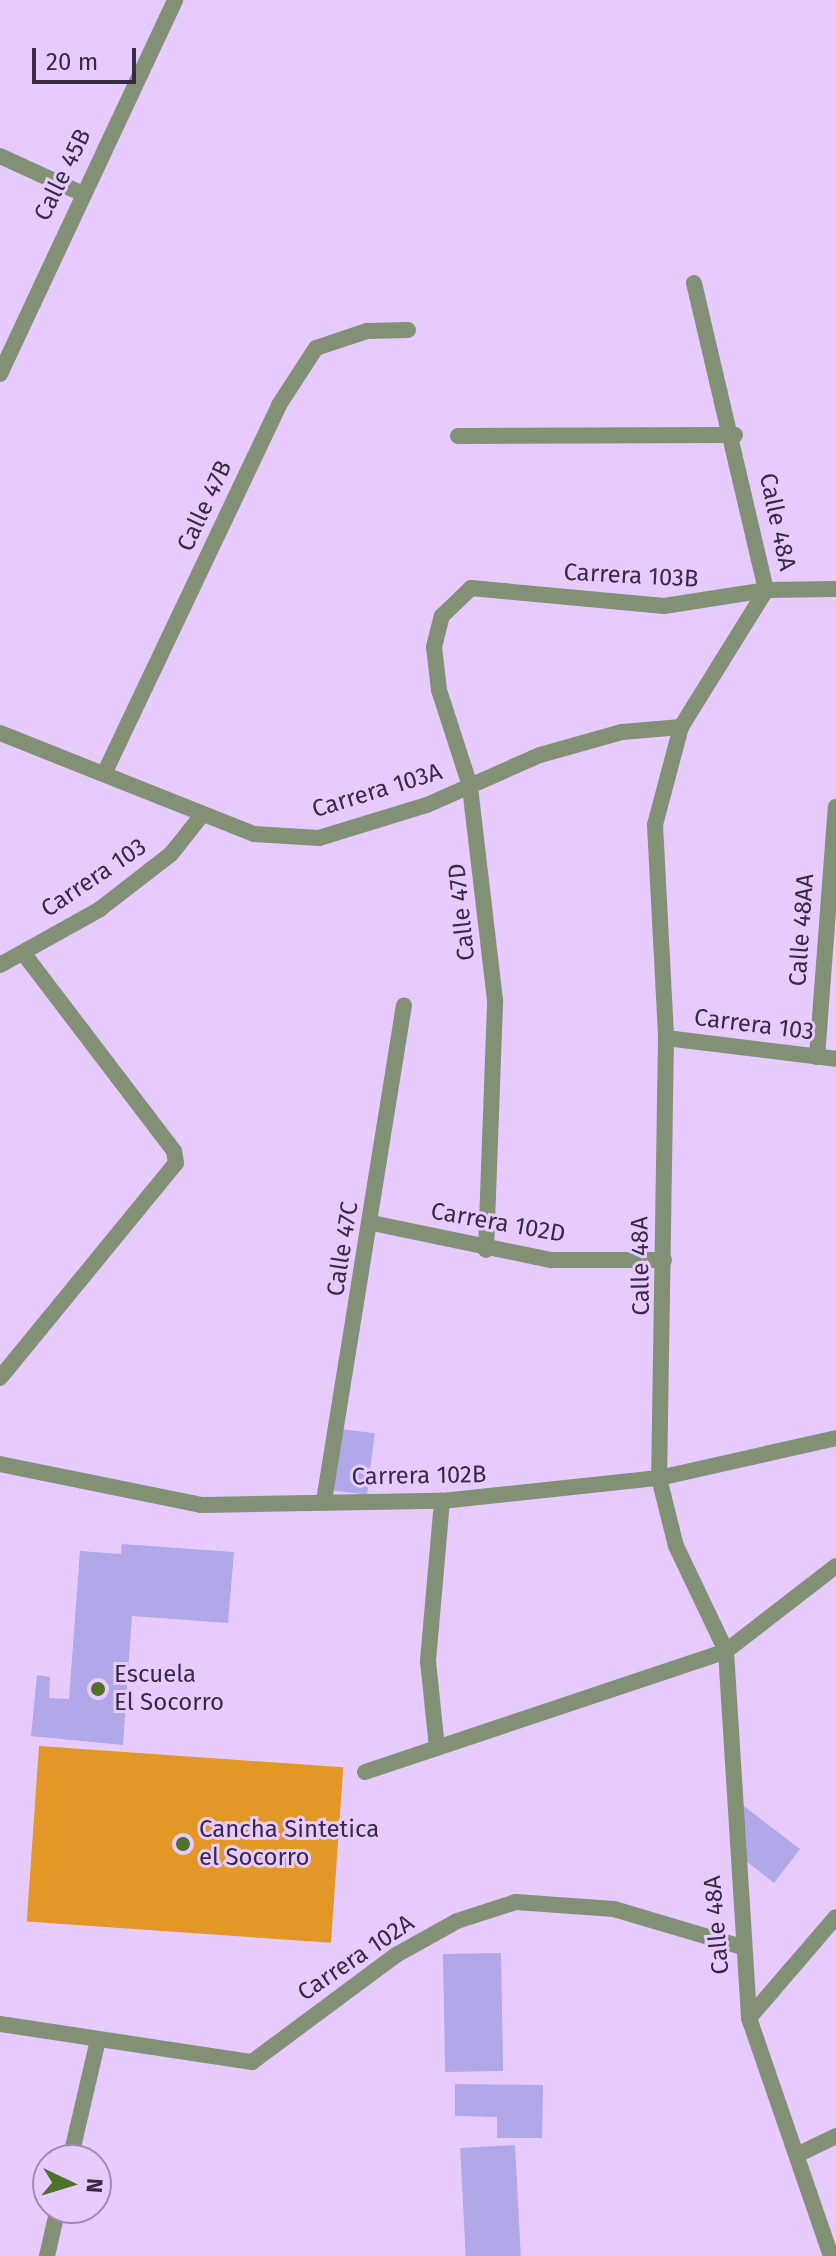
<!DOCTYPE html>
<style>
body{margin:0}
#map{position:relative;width:836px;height:2256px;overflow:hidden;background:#e8cbfe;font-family:"Fira Sans",sans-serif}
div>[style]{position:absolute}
.green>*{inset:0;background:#e39727;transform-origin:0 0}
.building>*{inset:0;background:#b1a8e9;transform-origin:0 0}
.lane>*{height:16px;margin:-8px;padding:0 8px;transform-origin:8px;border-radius:8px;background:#829076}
.street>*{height:16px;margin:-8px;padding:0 8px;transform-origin:8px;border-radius:8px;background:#829076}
.dots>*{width:22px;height:22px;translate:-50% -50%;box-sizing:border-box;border:4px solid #e8cbfe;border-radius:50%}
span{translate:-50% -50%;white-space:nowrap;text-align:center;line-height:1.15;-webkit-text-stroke:6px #e8cbfe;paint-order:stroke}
.street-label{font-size:24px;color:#382a43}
.poi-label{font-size:24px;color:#382a43}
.left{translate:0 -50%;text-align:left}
.north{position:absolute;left:32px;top:2144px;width:80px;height:80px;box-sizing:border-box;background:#e8cbfe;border:2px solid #a28bb3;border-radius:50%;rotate:94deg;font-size:22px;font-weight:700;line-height:32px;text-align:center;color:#382a43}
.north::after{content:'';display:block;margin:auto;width:28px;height:36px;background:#507129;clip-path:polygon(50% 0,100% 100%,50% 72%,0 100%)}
.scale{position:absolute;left:32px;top:48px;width:104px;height:36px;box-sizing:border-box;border:4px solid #382a43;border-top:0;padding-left:10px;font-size:24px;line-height:28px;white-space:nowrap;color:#382a43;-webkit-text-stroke:6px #e8cbfe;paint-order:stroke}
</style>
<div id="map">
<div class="green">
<i style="left:39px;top:1746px;width:305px;height:176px;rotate:4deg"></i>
</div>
<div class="building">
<i style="left:341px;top:1429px;width:34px;height:62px;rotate:7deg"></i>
<i style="clip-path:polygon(122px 1544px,234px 1552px,228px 1623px,132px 1616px,123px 1745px,31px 1736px,37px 1675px,50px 1677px,49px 1698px,69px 1699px,80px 1551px,121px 1554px)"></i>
<i style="clip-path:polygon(736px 1800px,800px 1849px,774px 1883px,741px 1857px)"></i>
<i style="left:501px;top:1953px;width:118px;height:58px;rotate:89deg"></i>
<i style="clip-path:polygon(455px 2084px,543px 2085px,542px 2138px,497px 2138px,497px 2117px,455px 2116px)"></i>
<i style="left:515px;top:2145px;width:111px;height:55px;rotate:87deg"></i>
</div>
<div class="lane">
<i style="left:437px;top:1748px;width:87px;rotate:-95.9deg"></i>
<i style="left:428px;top:1661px;width:161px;rotate:-85deg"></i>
</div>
<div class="street">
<i style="left:0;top:156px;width:89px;rotate:24.6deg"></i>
<i style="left:694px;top:283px;width:315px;rotate:76.8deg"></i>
<i style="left:766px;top:590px;width:161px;rotate:121.8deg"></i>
<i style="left:681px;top:727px;width:101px;rotate:104.9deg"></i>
<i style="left:655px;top:825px;width:213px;rotate:87deg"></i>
<i style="left:666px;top:1038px;width:440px;rotate:90.9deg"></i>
<i style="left:659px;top:1478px;width:70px;rotate:76deg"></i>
<i style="left:676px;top:1546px;width:116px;rotate:64.5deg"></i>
<i style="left:726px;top:1651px;width:368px;rotate:86.4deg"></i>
<i style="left:749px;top:2018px;width:252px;rotate:71deg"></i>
<i style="left:0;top:374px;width:413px;rotate:-64.9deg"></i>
<i style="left:458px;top:436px;width:277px;rotate:-0.2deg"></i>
<i style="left:0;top:733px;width:273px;rotate:21.7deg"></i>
<i style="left:254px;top:834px;width:65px;rotate:3.5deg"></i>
<i style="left:319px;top:838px;width:113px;rotate:-17deg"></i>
<i style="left:427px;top:805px;width:124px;rotate:-23.9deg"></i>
<i style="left:540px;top:755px;width:85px;rotate:-15.7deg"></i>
<i style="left:622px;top:732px;width:59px;rotate:-4.8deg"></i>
<i style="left:104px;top:774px;width:408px;rotate:-64.6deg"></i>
<i style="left:279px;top:405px;width:68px;rotate:-57deg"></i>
<i style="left:316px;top:348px;width:54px;rotate:-18.4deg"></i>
<i style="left:367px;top:331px;width:41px;rotate:-1.4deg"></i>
<i style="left:0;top:965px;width:115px;rotate:-29.2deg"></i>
<i style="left:100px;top:909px;width:90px;rotate:-37.8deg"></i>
<i style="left:171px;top:854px;width:50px;rotate:-51.5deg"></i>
<i style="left:666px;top:1038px;width:171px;rotate:7deg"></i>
<i style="left:817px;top:1057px;width:251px;rotate:-85.7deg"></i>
<i style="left:372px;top:1223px;width:183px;rotate:11.7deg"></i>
<i style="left:551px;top:1260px;width:113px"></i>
<i style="left:486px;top:1250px;width:250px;rotate:-87.9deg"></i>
<i style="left:495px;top:1000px;width:215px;rotate:-96.7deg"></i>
<i style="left:470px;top:786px;width:101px;rotate:-107.9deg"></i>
<i style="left:439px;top:690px;width:43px;rotate:-96.6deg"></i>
<i style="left:434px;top:647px;width:32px;rotate:-76deg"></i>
<i style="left:442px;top:616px;width:40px;rotate:-44deg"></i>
<i style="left:471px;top:588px;width:194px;rotate:5.3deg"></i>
<i style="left:664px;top:606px;width:103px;rotate:-8.9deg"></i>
<i style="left:766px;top:590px;width:70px;rotate:-0.8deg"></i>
<i style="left:0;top:1378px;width:278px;rotate:-50.7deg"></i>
<i style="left:176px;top:1163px;width:12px;rotate:-99deg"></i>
<i style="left:174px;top:1151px;width:249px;rotate:-127.3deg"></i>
<i style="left:0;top:1464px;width:205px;rotate:11.5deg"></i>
<i style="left:201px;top:1505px;width:241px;rotate:-1deg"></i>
<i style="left:442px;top:1501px;width:218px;rotate:-6.1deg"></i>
<i style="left:659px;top:1478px;width:181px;rotate:-12.7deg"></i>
<i style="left:324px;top:1501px;width:502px;rotate:-80.84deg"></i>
<i style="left:365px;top:1772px;width:381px;rotate:-18.5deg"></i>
<i style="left:726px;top:1651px;width:139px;rotate:-37.7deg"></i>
<i style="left:749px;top:2018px;width:133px;rotate:-49.3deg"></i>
<i style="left:0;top:2024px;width:255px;rotate:8.6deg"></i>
<i style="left:252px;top:2062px;width:179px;rotate:-36.6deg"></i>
<i style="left:396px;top:1955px;width:70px;rotate:-29.1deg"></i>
<i style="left:457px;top:1921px;width:62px;rotate:-17.9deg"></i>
<i style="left:516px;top:1902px;width:98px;rotate:4.1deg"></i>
<i style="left:614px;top:1909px;width:134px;rotate:16.5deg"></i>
<i style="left:799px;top:2154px;width:41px;rotate:-25.9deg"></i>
<i style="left:70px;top:2160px;width:123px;rotate:-76.9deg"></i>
<i style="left:47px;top:2256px;width:49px;rotate:-77.1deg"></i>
</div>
<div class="dots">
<i style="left:98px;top:1689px;background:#507129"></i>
<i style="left:183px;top:1844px;background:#507129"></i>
</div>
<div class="street-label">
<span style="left:63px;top:175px;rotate:-64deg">Calle 45B</span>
<span style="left:205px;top:506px;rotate:-65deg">Calle 47B</span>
<span style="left:777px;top:522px;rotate:78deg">Calle 48A</span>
<span style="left:631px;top:576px;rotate:3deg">Carrera 103B</span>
<span style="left:377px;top:791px;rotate:-17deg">Carrera 103A</span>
<span style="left:94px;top:878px;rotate:-34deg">Carrera 103</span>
<span style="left:462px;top:912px;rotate:-96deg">Calle 47D</span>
<span style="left:802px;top:930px;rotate:-86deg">Calle 48AA</span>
<span style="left:754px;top:1025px;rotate:7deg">Carrera 103</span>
<span style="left:498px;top:1223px;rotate:10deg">Carrera 102D</span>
<span style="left:343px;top:1249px;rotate:-81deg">Calle 47C</span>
<span style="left:641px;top:1266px;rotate:-91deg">Calle 48A</span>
<span style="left:419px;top:1476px;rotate:-1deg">Carrera 102B</span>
<span style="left:717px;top:1925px;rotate:-95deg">Calle 48A</span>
<span style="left:356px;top:1958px;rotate:-34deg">Carrera 102A</span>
</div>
<div class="poi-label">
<span class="left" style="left:114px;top:1689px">Escuela<br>El Socorro</span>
<span class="left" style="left:199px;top:1844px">Cancha Sintetica<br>el Socorro</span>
</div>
<div class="north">N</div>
<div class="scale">20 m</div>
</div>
